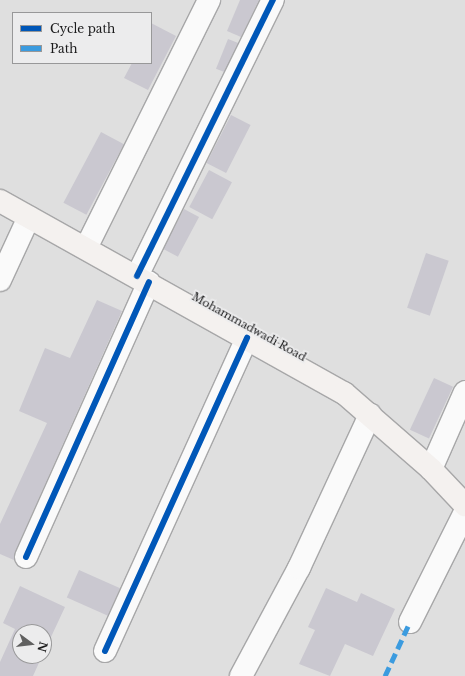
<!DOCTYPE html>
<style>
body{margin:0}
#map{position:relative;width:465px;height:676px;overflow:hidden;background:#dfdfdf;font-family:"Libre Baskerville",serif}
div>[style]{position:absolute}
.building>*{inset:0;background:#cac8d0;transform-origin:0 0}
.roads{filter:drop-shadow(1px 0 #a7a7a8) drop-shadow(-1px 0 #a7a7a8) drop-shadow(0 1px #a7a7a8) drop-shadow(0 -1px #a7a7a8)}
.minor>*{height:22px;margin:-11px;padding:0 11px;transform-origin:11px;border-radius:11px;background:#fafafa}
.major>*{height:22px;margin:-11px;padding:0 11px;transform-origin:11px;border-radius:11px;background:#f4f1ef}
.quiet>*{height:5px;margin-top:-2.5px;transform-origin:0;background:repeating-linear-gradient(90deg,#3b9bdf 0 10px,transparent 0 15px)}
.cycleway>*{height:6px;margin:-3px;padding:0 3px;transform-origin:3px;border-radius:3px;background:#0057b8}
span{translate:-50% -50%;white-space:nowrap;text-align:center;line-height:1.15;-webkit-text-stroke:3.5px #ececed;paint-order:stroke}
.street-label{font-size:11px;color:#1b1b1c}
.legend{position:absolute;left:12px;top:12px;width:140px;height:52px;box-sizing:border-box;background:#ececed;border:1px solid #989899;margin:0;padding:5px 7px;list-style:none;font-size:12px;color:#1b1b1c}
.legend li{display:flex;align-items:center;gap:8px;height:20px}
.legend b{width:20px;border:1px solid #989899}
.north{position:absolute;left:12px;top:624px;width:40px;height:40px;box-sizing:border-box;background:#ececed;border:1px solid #989899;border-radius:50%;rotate:105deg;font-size:11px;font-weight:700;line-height:16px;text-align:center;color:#1b1b1c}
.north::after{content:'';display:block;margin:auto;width:14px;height:18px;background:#606060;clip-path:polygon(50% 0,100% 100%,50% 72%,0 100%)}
</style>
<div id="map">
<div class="building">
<i style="clip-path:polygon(240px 0,259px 0,241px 37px,227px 31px)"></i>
<i style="clip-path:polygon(151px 23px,176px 36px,148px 90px,124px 78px,132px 63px,151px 63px)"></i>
<i style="left:228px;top:39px;width:11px;height:32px;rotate:22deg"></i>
<i style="left:231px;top:115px;width:22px;height:54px;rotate:27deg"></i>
<i style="left:101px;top:132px;width:26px;height:80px;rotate:28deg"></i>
<i style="left:209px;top:170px;width:26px;height:42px;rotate:28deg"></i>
<i style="left:184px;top:209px;width:17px;height:45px;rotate:28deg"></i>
<i style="left:426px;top:253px;width:24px;height:58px;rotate:19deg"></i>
<i style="clip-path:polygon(97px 300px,122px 311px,15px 552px,14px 560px,0 554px,0 524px,47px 423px,19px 411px,45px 348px,70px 358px)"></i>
<i style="left:434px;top:378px;width:21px;height:57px;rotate:25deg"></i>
<i style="left:79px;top:570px;width:45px;height:30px;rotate:24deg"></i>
<i style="clip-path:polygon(20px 586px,65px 607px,44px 652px,44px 632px,20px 632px,20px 656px,42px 656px,33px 676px,0 676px,0 662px,15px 629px,3px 623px)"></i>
<i style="clip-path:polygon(326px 588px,357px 602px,361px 593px,395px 609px,373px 656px,345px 644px,330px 676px,299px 664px,315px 630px,308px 627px)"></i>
</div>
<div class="roads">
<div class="minor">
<i style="left:86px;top:248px;width:277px;rotate:-63.6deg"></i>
<i style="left:137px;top:276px;width:308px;rotate:-63.8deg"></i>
<i style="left:0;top:280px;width:69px;rotate:-65.3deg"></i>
<i style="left:431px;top:469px;width:84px;rotate:-66.2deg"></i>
<i style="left:26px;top:557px;width:301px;rotate:-65.9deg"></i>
<i style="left:410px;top:622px;width:123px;rotate:-63.4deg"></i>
<i style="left:105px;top:651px;width:344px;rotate:-65.6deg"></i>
<i style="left:241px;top:676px;width:123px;rotate:-61.8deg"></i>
<i style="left:299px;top:568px;width:169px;rotate:-65.1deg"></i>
</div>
<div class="major">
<i style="left:0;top:201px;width:394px;rotate:29.2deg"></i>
<i style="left:344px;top:393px;width:116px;rotate:41.1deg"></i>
<i style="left:431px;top:469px;width:50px;rotate:46.6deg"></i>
</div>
</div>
<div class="quiet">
<i style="left:385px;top:676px;width:60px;rotate:-65.2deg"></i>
</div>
<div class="cycleway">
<i style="left:137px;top:276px;width:308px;rotate:-63.8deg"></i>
<i style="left:26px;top:557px;width:301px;rotate:-65.9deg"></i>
<i style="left:105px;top:651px;width:344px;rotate:-65.6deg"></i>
</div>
<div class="street-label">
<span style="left:249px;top:327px;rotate:29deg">Mohammadwadi Road</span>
</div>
<ul class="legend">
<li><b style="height:5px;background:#0057b8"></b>Cycle path</li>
<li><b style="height:5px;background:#3b9bdf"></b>Path</li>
</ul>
<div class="north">N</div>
</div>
